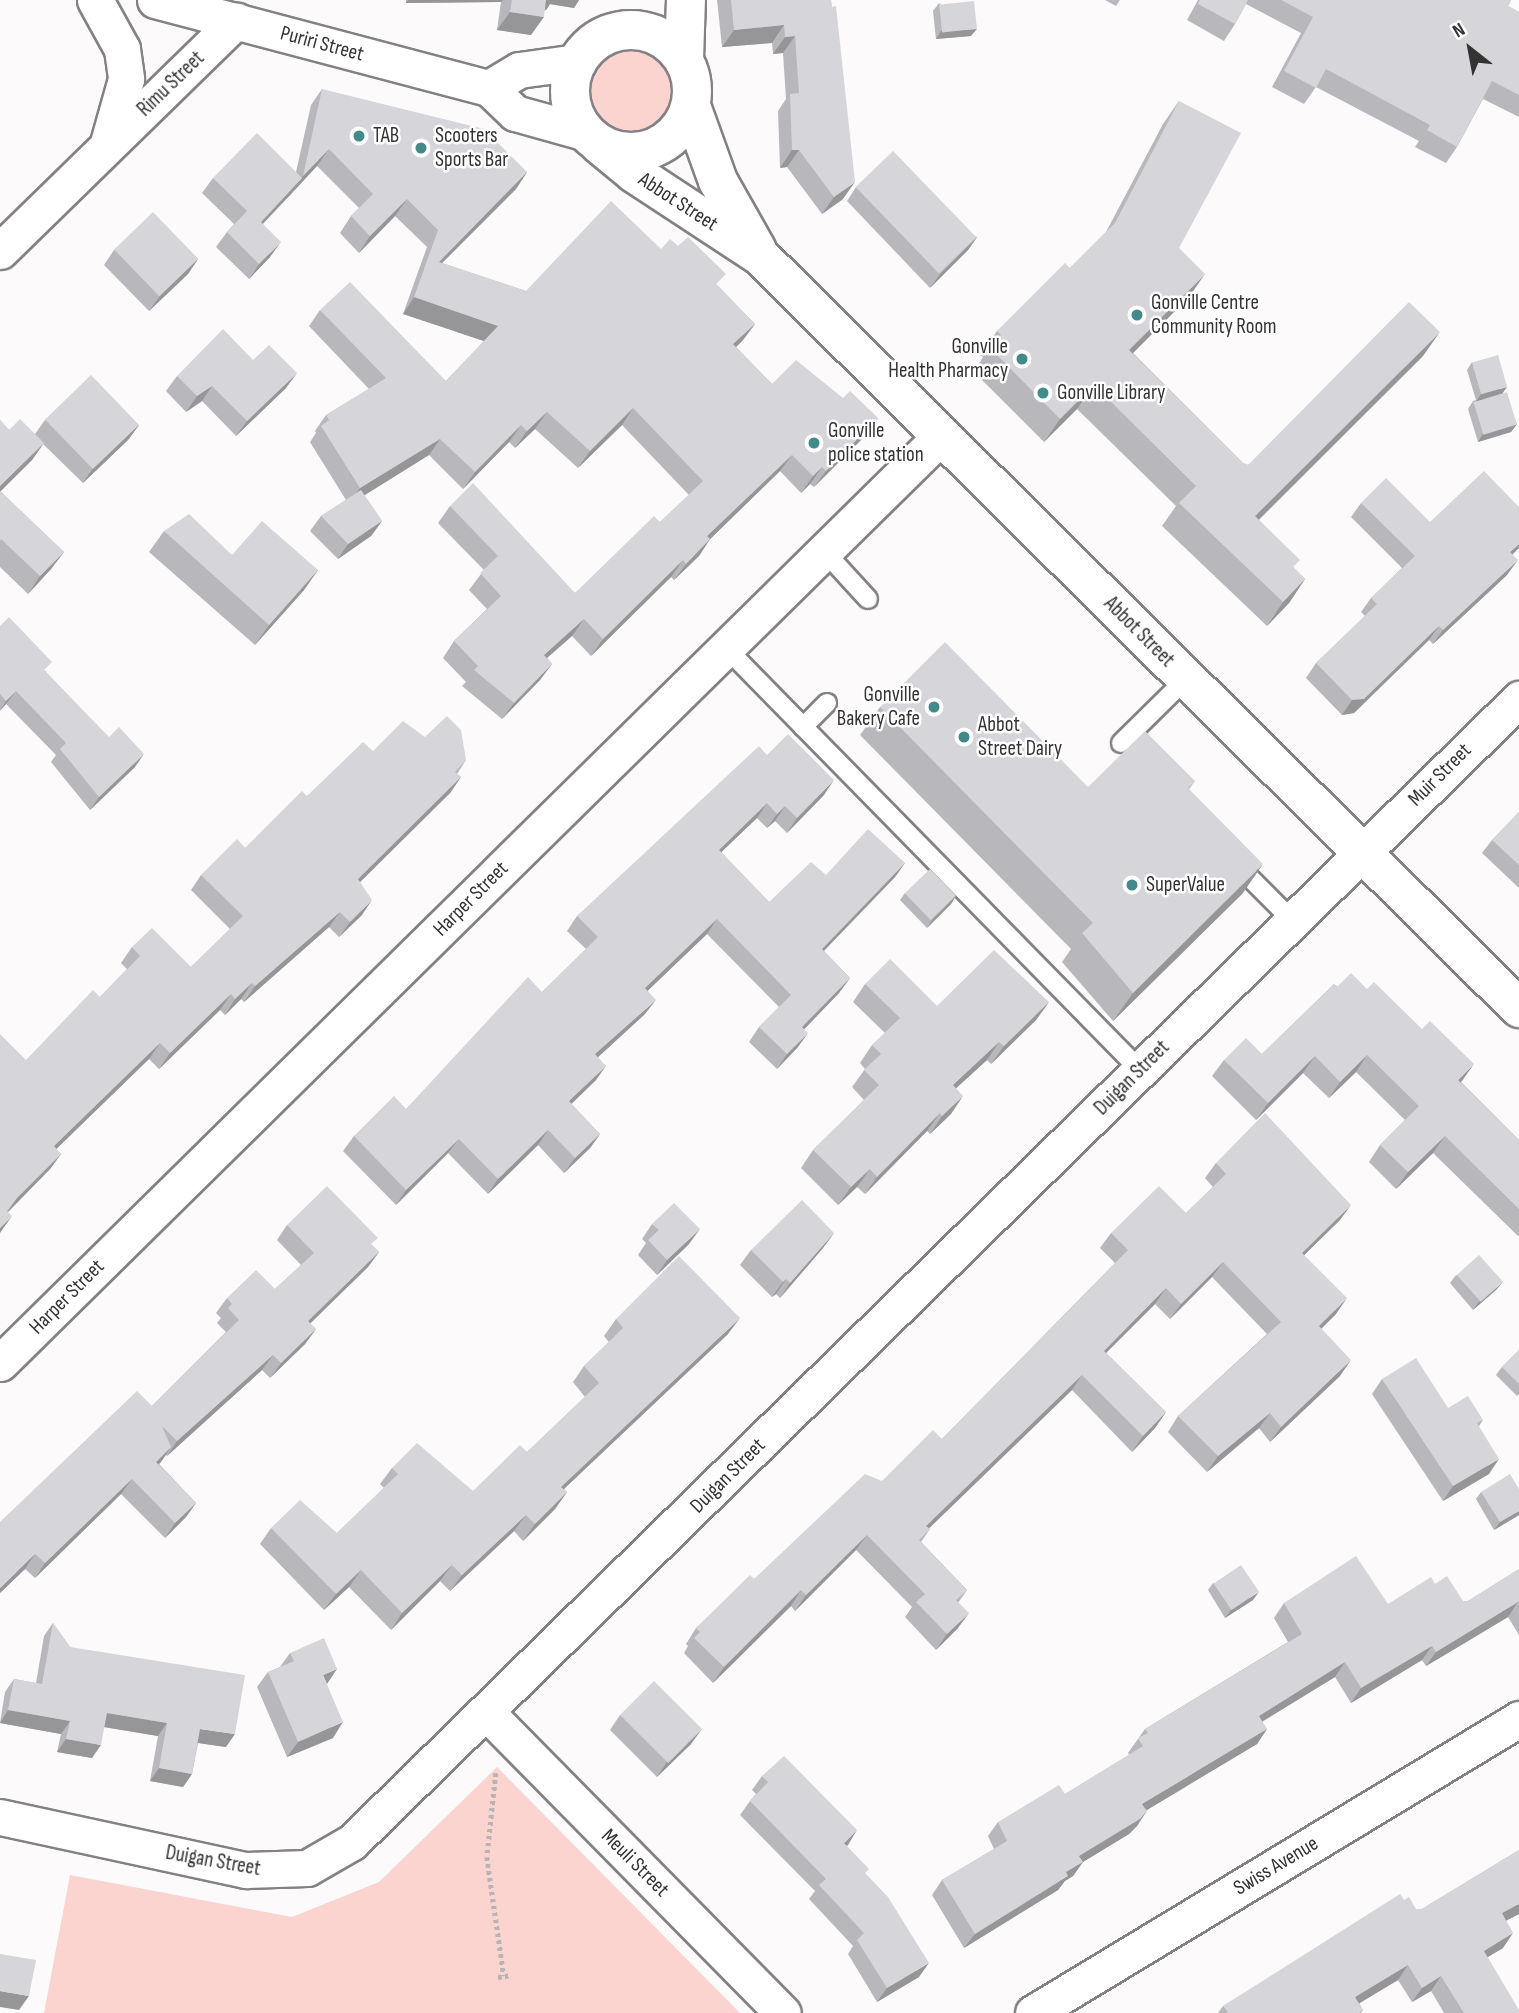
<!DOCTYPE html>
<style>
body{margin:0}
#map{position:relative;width:1519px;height:2013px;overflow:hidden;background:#fdfafc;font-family:"Sofia Sans Condensed",sans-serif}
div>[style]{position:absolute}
.green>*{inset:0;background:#fbd3cf}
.round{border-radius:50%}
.path>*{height:4.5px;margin-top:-2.25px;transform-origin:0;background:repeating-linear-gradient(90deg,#b6b4b5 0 3.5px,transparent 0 7px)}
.roads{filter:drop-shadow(2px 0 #848184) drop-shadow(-2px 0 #848184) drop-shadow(0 2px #848184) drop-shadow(0 -2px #848184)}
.service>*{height:18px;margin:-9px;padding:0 9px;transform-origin:9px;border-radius:9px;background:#fff}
.minor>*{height:35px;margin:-17.5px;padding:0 17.5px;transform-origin:17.5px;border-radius:17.5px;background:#fff}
.tertiary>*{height:38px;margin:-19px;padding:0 19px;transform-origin:19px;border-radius:19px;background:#fff}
.tertiary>.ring{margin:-19px;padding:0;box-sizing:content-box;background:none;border:38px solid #fff;border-radius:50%}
.wall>*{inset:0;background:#b8b7bb}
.shaded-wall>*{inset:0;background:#969598}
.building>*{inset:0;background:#d6d5d9;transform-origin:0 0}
.dots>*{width:19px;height:19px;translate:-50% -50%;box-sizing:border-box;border:4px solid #fff;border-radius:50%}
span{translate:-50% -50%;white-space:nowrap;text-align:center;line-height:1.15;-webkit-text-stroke:5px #fff;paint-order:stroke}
.street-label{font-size:21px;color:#343233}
.poi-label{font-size:21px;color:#343233}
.left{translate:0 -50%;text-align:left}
.right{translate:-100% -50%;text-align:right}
.north{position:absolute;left:1435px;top:14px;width:70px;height:70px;-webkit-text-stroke:5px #fff;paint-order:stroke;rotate:329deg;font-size:19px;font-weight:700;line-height:28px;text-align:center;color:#343233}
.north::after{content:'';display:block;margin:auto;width:24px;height:32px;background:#343233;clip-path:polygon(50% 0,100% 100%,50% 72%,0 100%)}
</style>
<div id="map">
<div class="green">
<i class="round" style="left:589px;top:44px;width:90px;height:90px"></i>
<i style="clip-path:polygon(497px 1767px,740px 2013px,44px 2013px,70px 1875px,292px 1917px,379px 1882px)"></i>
</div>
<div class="path">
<i style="left:496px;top:1773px;width:84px;rotate:96.1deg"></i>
<i style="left:487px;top:1857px;width:120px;rotate:81.9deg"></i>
<i style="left:498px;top:1977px;width:14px;rotate:-8deg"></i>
</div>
<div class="roads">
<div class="service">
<i style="left:824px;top:551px;width:65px;rotate:47.5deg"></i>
<i style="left:726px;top:648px;width:591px;rotate:45.55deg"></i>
<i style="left:803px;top:727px;width:34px;rotate:-45deg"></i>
<i style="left:1121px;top:743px;width:91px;rotate:-44.6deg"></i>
<i style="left:1246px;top:874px;width:65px;rotate:45deg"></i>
</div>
<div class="minor">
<i style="left:95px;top:0;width:56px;rotate:61.1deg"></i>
<i style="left:122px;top:49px;width:30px;rotate:82deg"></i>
<i style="left:126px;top:79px;width:66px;rotate:105.7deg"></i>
<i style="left:155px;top:0;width:345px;rotate:14.8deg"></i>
<i style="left:489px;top:88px;width:36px;rotate:44deg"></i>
<i style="left:515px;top:113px;width:75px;rotate:15.5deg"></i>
<i style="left:489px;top:88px;width:35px;rotate:-31deg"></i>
<i style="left:519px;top:70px;width:60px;rotate:-7.7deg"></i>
<i style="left:0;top:251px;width:330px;rotate:-44.3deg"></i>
<i style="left:0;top:1363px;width:1322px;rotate:-44.57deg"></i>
<i style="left:487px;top:1713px;width:421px;rotate:45.4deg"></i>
<i style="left:0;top:1817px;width:252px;rotate:12.2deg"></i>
<i style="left:246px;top:1870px;width:61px;rotate:-1.9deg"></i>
<i style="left:307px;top:1868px;width:52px;rotate:-30deg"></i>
<i style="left:352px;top:1842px;width:1634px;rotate:-44.4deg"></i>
<i style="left:1033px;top:2013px;width:568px;rotate:-31.17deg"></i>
</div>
<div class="tertiary">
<i class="ring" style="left:570px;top:30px;width:84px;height:84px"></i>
<i style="left:684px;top:59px;width:59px;rotate:-88.1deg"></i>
<i style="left:691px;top:106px;width:80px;rotate:70.2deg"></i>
<i style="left:718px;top:181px;width:79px;rotate:60.5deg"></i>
<i style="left:599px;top:144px;width:45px;rotate:39.6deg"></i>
<i style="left:634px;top:173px;width:149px;rotate:33.3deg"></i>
<i style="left:759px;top:255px;width:1070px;rotate:44.73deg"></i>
</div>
</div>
<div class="wall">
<i style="clip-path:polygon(406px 0,579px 0,574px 8px,550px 4px,546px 10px,545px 10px,531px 35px,497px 30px,501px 2px,406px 3px)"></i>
<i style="clip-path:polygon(717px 0,831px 0,843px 199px,822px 214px,787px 167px,780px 168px,778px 111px,786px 99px,783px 53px,773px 54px,772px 43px,722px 47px)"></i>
<i style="clip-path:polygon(1105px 0,1120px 0,1116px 6px)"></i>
<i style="clip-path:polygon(1198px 0,1511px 0,1508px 6px,1519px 12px,1519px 117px,1483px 99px,1457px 147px,1446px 163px,1415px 147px,1419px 141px,1316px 87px,1304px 104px,1272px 87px,1301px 33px,1246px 4px,1235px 24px,1224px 41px,1187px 20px)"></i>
<i style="clip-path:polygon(939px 3px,971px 36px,936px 39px,933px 11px)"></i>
<i style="clip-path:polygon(322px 89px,527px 172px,516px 189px,442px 263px,526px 291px,661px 249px,718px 286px,755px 324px,743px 340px,736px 347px,772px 384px,843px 398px,878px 418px,866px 435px,814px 487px,810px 484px,801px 493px,780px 471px,710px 539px,699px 556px,674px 580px,671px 577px,591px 656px,572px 636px,547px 658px,552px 664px,540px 680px,502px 719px,462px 686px,466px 682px,443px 658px,454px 641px,487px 609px,469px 590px,484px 570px,438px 523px,450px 506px,575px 593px,660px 522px,689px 495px,622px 425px,578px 468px,535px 429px,515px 448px,509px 442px,463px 489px,429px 455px,364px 495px,382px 521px,371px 536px,338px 559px,310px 531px,321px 516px,346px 500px,310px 442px,316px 433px,315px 431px,326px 415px,369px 389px,309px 326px,320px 310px,446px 381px,484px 341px,403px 314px,427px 247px,395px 216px,359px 253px,340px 233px,351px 216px,359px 208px,317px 166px,263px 224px,270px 257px,249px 279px,216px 247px,227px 232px,234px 224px,202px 193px,213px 178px,296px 172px,311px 105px)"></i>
<i style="clip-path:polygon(1179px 101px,1179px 248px,1189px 297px,1133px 353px,1243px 463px,1248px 465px,1423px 356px,1259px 520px,1294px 568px,1305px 579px,1289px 603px,1267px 626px,1162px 526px,1176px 506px,1077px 409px,1044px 442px,981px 379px,987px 372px,979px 364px,983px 357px,980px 355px,997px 331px,1070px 268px,1106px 232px,1163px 124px)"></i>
<i style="clip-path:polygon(856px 187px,977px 237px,968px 250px,930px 288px,847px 201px)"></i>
<i style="clip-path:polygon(114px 250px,198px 259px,188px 274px,149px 311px,104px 265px)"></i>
<i style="clip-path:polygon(253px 360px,286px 388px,236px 436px,202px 401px,186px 412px,166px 391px,177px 376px)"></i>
<i style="clip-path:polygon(1472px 362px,1503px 393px,1517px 424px,1511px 432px,1478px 442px,1468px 409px,1473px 401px,1476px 400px,1467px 370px)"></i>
<i style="clip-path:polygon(0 420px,9px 430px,35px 434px,45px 420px,139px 425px,128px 440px,83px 483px,43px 444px,32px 460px,0 491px,64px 552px,51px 569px,28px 594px,0 567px)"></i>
<i style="clip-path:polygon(1361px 503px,1430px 522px,1512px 555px,1507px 575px,1433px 644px,1429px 640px,1354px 713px,1342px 715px,1306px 678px,1316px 663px,1365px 616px,1361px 612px,1371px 598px,1402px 568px,1351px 517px)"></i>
<i style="clip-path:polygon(164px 531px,232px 555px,318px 570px,304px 590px,255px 645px,149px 552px)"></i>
<i style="clip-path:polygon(0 626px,46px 672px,135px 767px,90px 810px,51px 762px,56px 755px,6px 704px,0 711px)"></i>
<i style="clip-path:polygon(880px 707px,1088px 787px,1195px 781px,1189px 789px,1243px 893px,1113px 1021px,1062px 962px,1071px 949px,860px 735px)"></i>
<i style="clip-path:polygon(425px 737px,466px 760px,457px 774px,461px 777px,450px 793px,360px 882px,362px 915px,339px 937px,329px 927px,244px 1002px,241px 999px,225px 1015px,220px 1010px,159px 1069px,149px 1059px,56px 1149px,61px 1154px,50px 1169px,8px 1212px,0 1233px,26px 1060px,100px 997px,127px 969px,121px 963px,132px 947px,191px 967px,230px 929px,191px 890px,201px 875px,245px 848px,307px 796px,373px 751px)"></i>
<i style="clip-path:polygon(767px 755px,824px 795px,787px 833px,775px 821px,767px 828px,757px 818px,721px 852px,769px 902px,826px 875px,905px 863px,895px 877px,824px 951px,850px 978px,839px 993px,804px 1029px,798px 1047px,777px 1069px,749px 1042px,759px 1027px,779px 1007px,707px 934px,647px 991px,645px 1014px,598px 1057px,596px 1080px,571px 1104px,600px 1134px,590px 1148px,564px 1173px,538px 1145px,488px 1194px,448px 1153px,396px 1205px,343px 1151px,354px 1136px,406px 1109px,542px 992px,586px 949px,567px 931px,577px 916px)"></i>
<i style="clip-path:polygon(1519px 812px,1519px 888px,1482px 853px,1492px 840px)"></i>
<i style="clip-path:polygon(905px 893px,956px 896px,951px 904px,927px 928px,900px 900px)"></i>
<i style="clip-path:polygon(865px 984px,937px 1006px,1049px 1002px,1036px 1020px,991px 1064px,987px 1060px,956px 1088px,951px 1114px,930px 1134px,927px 1131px,865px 1194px,857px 1187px,838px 1205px,801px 1168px,813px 1150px,864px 1100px,852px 1087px,865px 1069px,860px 1063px,872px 1045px,885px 1033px,853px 1002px)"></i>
<i style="clip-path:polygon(1334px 984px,1461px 1082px,1519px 1140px,1519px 1235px,1518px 1236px,1433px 1153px,1396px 1189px,1369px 1162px,1380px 1145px,1405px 1120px,1356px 1072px,1329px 1098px,1303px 1073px,1256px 1120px,1212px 1076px,1224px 1060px,1262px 1054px)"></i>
<i style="clip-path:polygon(1216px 1163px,1340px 1220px,1304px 1255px,1336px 1314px,1321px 1329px,1340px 1376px,1270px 1442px,1259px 1428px,1207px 1472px,1168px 1432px,1178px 1416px,1267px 1334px,1212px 1277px,1170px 1319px,1155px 1304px,1106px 1353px,1166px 1412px,1155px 1428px,1132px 1452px,1072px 1390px,929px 1528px,930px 1529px,921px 1542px,967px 1590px,958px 1603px,958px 1628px,936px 1650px,905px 1617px,912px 1607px,856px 1550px,795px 1611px,791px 1606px,713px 1683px,684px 1653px,688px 1646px,686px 1644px,696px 1628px,754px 1579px,882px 1481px,942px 1439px,1115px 1263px,1100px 1248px,1111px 1233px,1186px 1213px,1213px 1187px,1205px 1178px)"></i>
<i style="clip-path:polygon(652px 1224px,689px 1244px,657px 1275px,638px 1255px,646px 1243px,642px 1239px)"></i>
<i style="clip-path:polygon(287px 1225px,372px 1245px,379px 1252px,368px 1267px,310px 1324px,316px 1329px,305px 1344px,270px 1378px,262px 1370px,167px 1456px,166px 1455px,159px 1464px,196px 1503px,186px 1517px,165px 1538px,121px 1494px,35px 1578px,25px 1569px,0 1593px,152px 1406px,226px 1332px,217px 1323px,221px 1318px,216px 1313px,227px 1298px,275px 1289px,301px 1265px,277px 1240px)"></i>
<i style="clip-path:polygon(834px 1233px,823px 1248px,780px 1298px,776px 1294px,772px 1297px,740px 1265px,751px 1250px)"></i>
<i style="clip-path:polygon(1456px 1275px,1497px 1289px,1473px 1310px,1450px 1283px)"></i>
<i style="clip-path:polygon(616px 1319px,728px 1334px,564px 1489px,567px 1492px,555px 1509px,523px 1541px,514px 1531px,450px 1591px,440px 1581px,391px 1630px,349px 1587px,324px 1610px,260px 1544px,271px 1528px,337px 1533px,384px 1488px,380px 1484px,392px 1468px,473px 1491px,527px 1452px,585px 1397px,573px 1382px,584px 1366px,609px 1342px,604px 1336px)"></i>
<i style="clip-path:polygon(1519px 1350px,1519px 1394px,1517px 1396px,1496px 1375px,1502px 1367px)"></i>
<i style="clip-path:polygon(1382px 1379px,1448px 1408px,1483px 1420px,1479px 1426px,1489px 1474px,1443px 1501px,1372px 1394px)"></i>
<i style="clip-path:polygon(1481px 1492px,1519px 1515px,1494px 1530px,1476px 1499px)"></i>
<i style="clip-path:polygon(1519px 1569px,1519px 1635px,1508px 1617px,1426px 1666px,1422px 1660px,1351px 1703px,1335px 1677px,1262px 1722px,1267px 1729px,1257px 1744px,1146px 1810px,1137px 1826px,1129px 1834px,1083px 1862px,1073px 1876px,1065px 1881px,1058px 1890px,964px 1948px,932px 1895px,942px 1880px,994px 1849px,988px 1836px,998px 1822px,1065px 1794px,1129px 1755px,1128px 1753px,1145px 1729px,1288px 1642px,1274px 1618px,1284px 1603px,1388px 1604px,1435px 1584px,1463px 1601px,1468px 1601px)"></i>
<i style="clip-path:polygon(1213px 1583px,1253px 1600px,1225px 1618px,1208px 1590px)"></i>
<i style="clip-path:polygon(53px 1623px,70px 1647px,226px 1747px,198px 1743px,192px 1774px,183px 1787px,150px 1781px,158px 1736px,104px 1727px,92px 1758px,57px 1752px,61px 1734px,0 1723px,5px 1692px,14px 1679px,36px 1683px,44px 1636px)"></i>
<i style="clip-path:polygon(290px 1653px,327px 1684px,333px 1738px,287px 1757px,257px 1687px,268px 1672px,280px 1667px)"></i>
<i style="clip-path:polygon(620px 1715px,691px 1744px,657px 1777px,610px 1730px)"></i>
<i style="clip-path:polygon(762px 1776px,847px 1846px,865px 1874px,919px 1977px,877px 2002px,848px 1954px,853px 1946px,809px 1899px,815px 1891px,740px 1815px,750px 1801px,756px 1794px,752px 1790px)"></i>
<i style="clip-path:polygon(1519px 1850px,1519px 1914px,1506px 1921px,1503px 1948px,1487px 1957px,1519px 2013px,1444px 2013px,1431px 1991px,1412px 2002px,1398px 1980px,1359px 2003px,1363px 2010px,1361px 2013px,1218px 2013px,1223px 2006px,1404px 1900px,1416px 1909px,1422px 1909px)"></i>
</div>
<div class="shaded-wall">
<i style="clip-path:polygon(408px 0,503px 0,501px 2px,406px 3px)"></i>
<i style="clip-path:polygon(541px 0,579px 0,574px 8px,550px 4px,546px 10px,535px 8px)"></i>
<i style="clip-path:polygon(510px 12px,544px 17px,531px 35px,497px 30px)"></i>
<i style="clip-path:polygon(784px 25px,772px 43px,722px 47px,734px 30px)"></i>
<i style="clip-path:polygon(977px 29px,971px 36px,936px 39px,941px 31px)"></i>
<i style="clip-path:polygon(795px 36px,783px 53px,773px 54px,785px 37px)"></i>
<i style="clip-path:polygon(329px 149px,317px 166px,292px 193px,303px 176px)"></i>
<i style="clip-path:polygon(792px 150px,799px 150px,787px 167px,780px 168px)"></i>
<i style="clip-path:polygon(527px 172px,516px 189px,427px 278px,439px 262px)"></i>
<i style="clip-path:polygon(302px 178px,292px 193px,250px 237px,261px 222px)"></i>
<i style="clip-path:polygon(855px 182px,843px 199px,822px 214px,834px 197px)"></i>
<i style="clip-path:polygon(407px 199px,395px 216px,359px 253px,370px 236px)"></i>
<i style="clip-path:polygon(977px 237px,968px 250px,930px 288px,940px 274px)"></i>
<i style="clip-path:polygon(281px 242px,270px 257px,249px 279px,259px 264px)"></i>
<i style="clip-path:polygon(198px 259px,188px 274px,149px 311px,160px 296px)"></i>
<i style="clip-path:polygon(1205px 274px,1189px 297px,1113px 373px,1129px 350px)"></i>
<i style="clip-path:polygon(414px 297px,498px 326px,487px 342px,403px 314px)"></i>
<i style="clip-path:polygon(755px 324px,743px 340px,722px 361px,733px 344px)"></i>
<i style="clip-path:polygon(1440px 332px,1423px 356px,1238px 540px,1255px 516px)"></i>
<i style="clip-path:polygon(297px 373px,286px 388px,236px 436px,247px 421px)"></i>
<i style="clip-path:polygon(1094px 385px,1077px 409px,1044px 442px,1060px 419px)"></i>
<i style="clip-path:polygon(212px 386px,202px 401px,186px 412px,197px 396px)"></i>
<i style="clip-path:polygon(1507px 387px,1502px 394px,1476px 402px,1481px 394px)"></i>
<i style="clip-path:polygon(633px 408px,622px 425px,578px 468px,590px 451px)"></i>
<i style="clip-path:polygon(547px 412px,535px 429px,515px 448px,527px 431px)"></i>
<i style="clip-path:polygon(878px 418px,866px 435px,814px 487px,826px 471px)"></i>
<i style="clip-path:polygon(1517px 424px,1511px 432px,1478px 442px,1483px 434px)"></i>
<i style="clip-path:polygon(139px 425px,128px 440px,83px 483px,93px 468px)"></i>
<i style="clip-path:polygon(521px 425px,509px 442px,463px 489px,475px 472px)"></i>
<i style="clip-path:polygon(440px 439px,429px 455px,349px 505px,360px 488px)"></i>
<i style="clip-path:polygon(44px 443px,32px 460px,0 492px,0 486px)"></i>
<i style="clip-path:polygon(792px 455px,780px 471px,696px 553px,707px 536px)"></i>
<i style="clip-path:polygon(822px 467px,810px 484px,801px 493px,813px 476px)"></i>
<i style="clip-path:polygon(382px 521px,371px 536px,338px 559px,348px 544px)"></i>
<i style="clip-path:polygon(710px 539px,699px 556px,674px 580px,686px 564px)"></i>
<i style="clip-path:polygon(1519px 544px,1519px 548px,1500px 567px,1510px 552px)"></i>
<i style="clip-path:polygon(64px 552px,51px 569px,28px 594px,40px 576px)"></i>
<i style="clip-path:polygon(683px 560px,671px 577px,591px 656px,603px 639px)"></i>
<i style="clip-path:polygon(1518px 560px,1507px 575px,1433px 644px,1443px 630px)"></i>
<i style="clip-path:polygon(318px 570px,304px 590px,255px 645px,269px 625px)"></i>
<i style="clip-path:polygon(1305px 579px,1289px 603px,1267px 626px,1283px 602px)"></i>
<i style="clip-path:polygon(584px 619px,572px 636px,532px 671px,544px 655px)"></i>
<i style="clip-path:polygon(1439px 626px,1429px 640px,1354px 713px,1342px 715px,1352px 700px)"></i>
<i style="clip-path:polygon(552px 664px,540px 680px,502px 719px,514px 703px)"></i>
<i style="clip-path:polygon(16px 691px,6px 704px,0 711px,6px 701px)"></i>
<i style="clip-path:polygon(144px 754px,135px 767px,90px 810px,99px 797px)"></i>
<i style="clip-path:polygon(461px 777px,450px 793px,347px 895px,358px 879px)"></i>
<i style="clip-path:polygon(834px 780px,824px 795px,787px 833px,797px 818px)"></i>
<i style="clip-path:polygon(767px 803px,757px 818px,709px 864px,719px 850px)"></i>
<i style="clip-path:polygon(785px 806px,775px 821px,767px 828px,777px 814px)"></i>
<i style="clip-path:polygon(905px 863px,895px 877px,812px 963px,822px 949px)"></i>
<i style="clip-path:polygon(1263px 864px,1243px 893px,1113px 1021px,1133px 993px)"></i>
<i style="clip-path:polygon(956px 896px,951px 904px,927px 928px,932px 920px)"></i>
<i style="clip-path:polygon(372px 900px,362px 915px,339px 937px,350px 922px)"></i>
<i style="clip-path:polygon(340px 912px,329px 927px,244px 1002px,255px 986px)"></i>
<i style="clip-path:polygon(717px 919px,707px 934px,635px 1003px,645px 988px)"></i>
<i style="clip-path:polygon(850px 978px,839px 993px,792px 1042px,802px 1027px)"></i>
<i style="clip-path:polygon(252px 983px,241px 999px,225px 1015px,235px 999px)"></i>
<i style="clip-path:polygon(231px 994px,220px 1010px,159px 1069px,170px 1053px)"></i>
<i style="clip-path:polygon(656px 1000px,645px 1014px,585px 1069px,595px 1054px)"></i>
<i style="clip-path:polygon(1049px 1002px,1036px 1020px,991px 1064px,1004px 1046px)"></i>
<i style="clip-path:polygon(808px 1033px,798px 1047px,777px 1069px,787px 1054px)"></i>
<i style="clip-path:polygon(999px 1042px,987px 1060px,940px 1103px,953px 1085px)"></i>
<i style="clip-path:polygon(160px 1043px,149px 1059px,43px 1162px,54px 1146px)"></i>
<i style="clip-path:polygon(1367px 1055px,1356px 1072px,1329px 1098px,1340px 1082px)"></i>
<i style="clip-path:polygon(1315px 1056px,1303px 1073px,1256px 1120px,1268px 1103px)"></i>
<i style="clip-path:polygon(1474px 1064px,1462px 1081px,1447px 1096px,1458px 1080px)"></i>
<i style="clip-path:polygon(606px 1066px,596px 1080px,559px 1116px,569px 1101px)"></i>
<i style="clip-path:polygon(963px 1096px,951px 1114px,930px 1134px,942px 1116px)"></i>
<i style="clip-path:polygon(940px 1113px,927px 1131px,865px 1194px,877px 1177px)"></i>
<i style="clip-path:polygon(548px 1130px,538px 1145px,488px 1194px,498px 1179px)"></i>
<i style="clip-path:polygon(600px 1134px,590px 1148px,564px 1173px,575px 1158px)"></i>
<i style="clip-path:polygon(1445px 1136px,1433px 1153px,1396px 1189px,1408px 1172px)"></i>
<i style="clip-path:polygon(459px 1139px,448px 1153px,396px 1205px,406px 1190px)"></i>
<i style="clip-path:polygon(61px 1154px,50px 1169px,6px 1214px,17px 1198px)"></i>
<i style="clip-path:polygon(870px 1169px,857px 1187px,838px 1205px,851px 1187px)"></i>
<i style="clip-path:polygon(1351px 1205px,1340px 1220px,1291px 1268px,1302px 1253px)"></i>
<i style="clip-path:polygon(12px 1216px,0 1233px,0 1228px)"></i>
<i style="clip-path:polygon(700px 1229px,689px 1244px,657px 1275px,667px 1260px)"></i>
<i style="clip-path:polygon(834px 1233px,823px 1248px,780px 1298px,790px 1283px)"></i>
<i style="clip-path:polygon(379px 1252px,368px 1267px,297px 1336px,308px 1321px)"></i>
<i style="clip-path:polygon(1223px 1262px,1212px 1277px,1170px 1319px,1181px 1304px)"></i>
<i style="clip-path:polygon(786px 1279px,776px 1294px,772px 1297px,783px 1282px)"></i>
<i style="clip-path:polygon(1503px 1282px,1497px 1289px,1473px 1310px,1478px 1303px)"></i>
<i style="clip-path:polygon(1166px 1288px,1155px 1304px,1093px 1366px,1104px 1351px)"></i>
<i style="clip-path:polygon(1347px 1298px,1336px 1314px,1308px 1342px,1319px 1326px)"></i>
<i style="clip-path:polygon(740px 1318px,728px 1334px,549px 1503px,561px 1487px)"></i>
<i style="clip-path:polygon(316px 1329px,305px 1344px,270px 1378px,281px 1363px)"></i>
<i style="clip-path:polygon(273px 1355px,262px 1370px,167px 1456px,177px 1441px)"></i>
<i style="clip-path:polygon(1351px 1360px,1340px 1376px,1270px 1442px,1281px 1427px)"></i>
<i style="clip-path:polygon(1082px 1375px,1072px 1390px,916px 1541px,926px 1526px)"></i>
<i style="clip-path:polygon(1166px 1412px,1155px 1428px,1132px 1452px,1143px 1436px)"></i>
<i style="clip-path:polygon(1270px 1413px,1259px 1428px,1207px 1472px,1218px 1456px)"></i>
<i style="clip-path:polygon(171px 1447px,161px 1462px,146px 1477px,156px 1462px)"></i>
<i style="clip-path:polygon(1499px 1459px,1489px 1474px,1443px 1501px,1453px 1486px)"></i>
<i style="clip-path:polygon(132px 1479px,121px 1494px,35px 1578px,45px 1563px)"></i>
<i style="clip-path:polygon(567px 1492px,555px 1509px,523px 1541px,535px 1524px)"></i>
<i style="clip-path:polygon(196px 1503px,186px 1517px,165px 1538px,175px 1523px)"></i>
<i style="clip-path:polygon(1519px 1511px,1519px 1515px,1494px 1530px,1500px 1522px)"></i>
<i style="clip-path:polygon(526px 1515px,514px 1531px,450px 1591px,462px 1575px)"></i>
<i style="clip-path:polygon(867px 1535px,856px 1550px,795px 1611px,806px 1595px)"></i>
<i style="clip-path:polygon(35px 1554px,25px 1569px,0 1593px,0 1588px)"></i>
<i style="clip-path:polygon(452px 1565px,440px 1581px,391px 1630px,402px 1613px)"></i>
<i style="clip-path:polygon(361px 1570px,349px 1587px,324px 1610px,336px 1594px)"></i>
<i style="clip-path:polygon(801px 1590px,791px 1606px,713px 1683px,724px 1667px)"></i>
<i style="clip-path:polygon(1259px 1592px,1253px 1600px,1225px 1618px,1231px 1610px)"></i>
<i style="clip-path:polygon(1518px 1602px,1508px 1617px,1426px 1666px,1436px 1652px)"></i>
<i style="clip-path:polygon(969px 1613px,958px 1628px,936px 1650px,947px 1634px)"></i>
<i style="clip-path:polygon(1432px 1646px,1422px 1660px,1351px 1703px,1361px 1688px)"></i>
<i style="clip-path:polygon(1345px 1662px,1335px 1677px,1248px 1730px,1259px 1716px)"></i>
<i style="clip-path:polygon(337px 1669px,327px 1684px,323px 1675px)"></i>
<i style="clip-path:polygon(8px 1710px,70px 1721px,61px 1734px,0 1723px)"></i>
<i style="clip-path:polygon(107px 1713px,167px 1723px,158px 1736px,98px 1726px)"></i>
<i style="clip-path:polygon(343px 1722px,333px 1738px,287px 1757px,298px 1742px)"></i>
<i style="clip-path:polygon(200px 1729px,235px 1734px,226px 1747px,191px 1742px)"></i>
<i style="clip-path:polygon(702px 1729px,691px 1744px,657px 1777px,667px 1762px)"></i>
<i style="clip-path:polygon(1267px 1729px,1257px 1744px,1132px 1819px,1142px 1804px)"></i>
<i style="clip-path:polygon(66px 1739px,101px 1745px,92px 1758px,57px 1752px)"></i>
<i style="clip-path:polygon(159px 1768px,192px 1774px,183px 1787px,150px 1781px)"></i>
<i style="clip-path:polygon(1147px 1811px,1137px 1826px,1129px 1834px,1083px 1862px,1073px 1876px,1065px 1881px,1058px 1890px,964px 1948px,975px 1934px,1079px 1856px)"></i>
<i style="clip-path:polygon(857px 1830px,848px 1845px,834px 1857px,844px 1843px)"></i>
<i style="clip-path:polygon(1519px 1904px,1519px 1914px,1491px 1928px,1502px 1913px)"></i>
<i style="clip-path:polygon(1513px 1933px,1503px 1948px,1473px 1966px,1484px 1951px)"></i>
<i style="clip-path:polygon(929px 1963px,919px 1977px,877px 2002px,887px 1988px)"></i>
<i style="clip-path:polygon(1408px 1965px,1398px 1980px,1345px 2012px,1355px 1997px)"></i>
<i style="clip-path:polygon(1441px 1976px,1431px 1991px,1412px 2002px,1422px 1988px)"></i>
<i style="clip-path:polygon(0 1991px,29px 1996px,19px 2010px,0 2007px)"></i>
</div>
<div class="building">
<i style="clip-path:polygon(512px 0,546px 0,544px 17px,510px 12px)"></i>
<i style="clip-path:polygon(731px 0,831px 0,832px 7px,836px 6px,855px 182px,834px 197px,799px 150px,792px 150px,790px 94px,799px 93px,795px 36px,785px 37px,784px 25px,734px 30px)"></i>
<i style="clip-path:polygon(1200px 0,1248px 0,1235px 24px,1198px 4px)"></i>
<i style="clip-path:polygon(1281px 0,1511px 0,1508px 6px,1519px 12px,1519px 95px,1492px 81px,1457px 147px,1427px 130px,1430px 125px,1326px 69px,1316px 88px,1284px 71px,1313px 17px)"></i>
<i style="left:974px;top:1px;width:28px;height:35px;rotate:84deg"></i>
<i style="clip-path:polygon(322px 89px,484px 129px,527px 172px,439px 262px,526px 291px,611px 201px,661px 249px,670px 239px,678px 246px,688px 237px,726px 274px,716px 284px,755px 324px,733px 344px,772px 384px,796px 360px,843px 398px,850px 391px,878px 418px,826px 471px,822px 467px,813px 476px,792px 455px,707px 536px,710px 539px,686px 564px,683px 560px,603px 639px,584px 619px,544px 655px,552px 664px,514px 703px,474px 670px,478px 666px,454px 641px,501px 596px,480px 573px,498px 556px,450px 506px,473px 483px,575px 593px,654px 516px,660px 522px,703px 481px,633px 408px,590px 451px,547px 412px,527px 431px,521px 425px,475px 472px,440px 439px,360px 488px,321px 426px,329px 420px,326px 415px,386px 378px,320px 310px,350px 282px,446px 381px,498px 326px,414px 297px,438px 230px,407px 199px,370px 236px,351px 216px,373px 194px,329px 149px,303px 176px)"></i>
<i style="clip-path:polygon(1179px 101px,1241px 133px,1179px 248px,1205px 274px,1129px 350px,1243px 463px,1248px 465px,1409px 302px,1440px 332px,1255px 516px,1300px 560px,1293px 567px,1305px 579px,1283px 602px,1179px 503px,1196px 486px,1094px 385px,1060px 419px,998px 356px,1004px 349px,995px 340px,1001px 335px,997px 331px,1065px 263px,1070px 268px,1115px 223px)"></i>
<i style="clip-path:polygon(257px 133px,302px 178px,261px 222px,281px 242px,259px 264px,227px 232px,247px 211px,213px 178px)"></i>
<i style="left:893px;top:151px;width:120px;height:52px;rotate:46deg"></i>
<i style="left:153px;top:212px;width:65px;height:54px;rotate:46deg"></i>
<i style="clip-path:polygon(223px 329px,253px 360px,269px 345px,297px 373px,247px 421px,212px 386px,197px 396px,177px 376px)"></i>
<i style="left:1498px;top:355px;width:33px;height:27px;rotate:74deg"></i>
<i style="left:91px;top:375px;width:69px;height:64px;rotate:46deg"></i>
<i style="left:1507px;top:392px;width:34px;height:35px;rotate:73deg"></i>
<i style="clip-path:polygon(20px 419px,44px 443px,0 486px,0 420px,9px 430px)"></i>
<i style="clip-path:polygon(1484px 471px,1519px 507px,1519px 544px,1510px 552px,1518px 560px,1443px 630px,1439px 626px,1364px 699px,1352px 700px,1316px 663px,1377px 604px,1371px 598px,1415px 556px,1361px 503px,1386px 478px,1430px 522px)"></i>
<i style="clip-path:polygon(361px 490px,382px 521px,348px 544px,321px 516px)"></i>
<i style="clip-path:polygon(0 491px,64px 552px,40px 576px,1px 539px,0 541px)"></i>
<i style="clip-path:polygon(189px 514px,232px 555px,262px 521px,318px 570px,269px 625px,164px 531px)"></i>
<i style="clip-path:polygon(9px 617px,52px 662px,44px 670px,109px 737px,119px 727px,144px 754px,99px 797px,60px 749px,66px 743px,16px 691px,6px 701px,0 694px,0 626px)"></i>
<i style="clip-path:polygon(945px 642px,1088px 787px,1145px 731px,1195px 781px,1188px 788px,1263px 864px,1133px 993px,1082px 933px,1093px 923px,880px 707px)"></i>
<i style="clip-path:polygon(447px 716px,461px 730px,466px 760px,455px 772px,461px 777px,358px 879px,372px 900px,350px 922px,340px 912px,255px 986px,252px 983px,235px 999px,231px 994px,170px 1053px,160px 1043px,54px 1146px,61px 1154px,17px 1198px,7px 1211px,12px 1216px,0 1228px,0 1034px,26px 1060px,93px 990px,100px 997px,140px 956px,132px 947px,152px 928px,191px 967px,243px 916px,201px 875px,237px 839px,245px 848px,302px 791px,307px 796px,363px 742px,373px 751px,403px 721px,425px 737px)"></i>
<i style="clip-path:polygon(788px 734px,834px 780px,797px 818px,785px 806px,777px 814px,767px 803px,719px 850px,769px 902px,811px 862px,826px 875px,868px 829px,905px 863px,822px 949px,850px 978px,802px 1027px,808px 1033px,787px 1054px,759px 1027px,791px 995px,717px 919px,645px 988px,656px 1000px,595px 1054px,606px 1066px,569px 1101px,600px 1134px,575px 1158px,548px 1130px,498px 1179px,459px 1139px,406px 1190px,354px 1136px,394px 1096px,406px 1109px,528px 977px,542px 992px,598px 937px,577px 916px,759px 746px,767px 755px)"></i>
<i style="clip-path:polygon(1519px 812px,1519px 865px,1492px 840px)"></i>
<i style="left:930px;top:869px;width:37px;height:35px;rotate:46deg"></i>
<i style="clip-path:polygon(994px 950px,1049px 1002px,1004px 1046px,999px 1042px,953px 1085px,963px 1096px,942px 1116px,940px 1113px,877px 1177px,870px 1169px,851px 1187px,813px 1150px,879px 1085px,864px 1070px,881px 1054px,872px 1045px,900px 1018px,865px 984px,890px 959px,937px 1006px)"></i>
<i style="clip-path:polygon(1351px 973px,1367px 989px,1374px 982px,1422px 1029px,1430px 1021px,1474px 1064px,1458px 1080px,1519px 1140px,1519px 1209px,1445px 1136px,1408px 1172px,1380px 1145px,1419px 1106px,1367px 1055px,1340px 1082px,1315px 1056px,1268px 1103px,1224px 1060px,1246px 1038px,1262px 1054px,1334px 984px,1337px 987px)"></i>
<i style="clip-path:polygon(1265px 1113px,1351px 1205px,1302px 1253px,1347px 1298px,1319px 1326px,1351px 1360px,1281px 1427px,1270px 1413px,1218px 1456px,1178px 1416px,1281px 1322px,1223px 1262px,1181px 1304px,1166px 1288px,1104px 1351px,1166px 1412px,1143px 1436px,1082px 1375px,926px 1526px,930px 1529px,919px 1540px,967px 1590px,956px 1600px,969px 1613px,947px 1634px,916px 1602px,925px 1594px,867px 1535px,806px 1595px,801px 1590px,724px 1667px,694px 1638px,700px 1632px,696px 1628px,750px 1575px,754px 1579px,865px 1474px,882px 1481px,933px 1430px,942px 1439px,1128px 1250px,1111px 1233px,1159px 1186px,1186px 1213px,1226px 1174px,1216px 1163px)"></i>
<i style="clip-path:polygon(327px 1186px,378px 1238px,371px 1244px,379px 1252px,308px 1321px,316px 1329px,281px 1363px,273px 1355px,177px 1441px,162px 1426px,171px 1447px,156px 1462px,196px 1503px,175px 1523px,132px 1479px,45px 1563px,35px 1554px,0 1588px,0 1522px,137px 1391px,152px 1406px,239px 1320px,228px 1308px,232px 1304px,227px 1298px,256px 1270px,275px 1289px,314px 1253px,287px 1225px)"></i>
<i style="clip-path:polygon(802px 1200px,834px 1233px,790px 1283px,786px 1279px,783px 1282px,751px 1250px)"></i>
<i style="clip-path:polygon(674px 1203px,700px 1229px,667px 1260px,648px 1240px,659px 1230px,652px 1224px)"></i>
<i style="left:1479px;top:1255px;width:36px;height:30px;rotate:48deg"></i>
<i style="clip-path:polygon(679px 1256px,740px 1318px,561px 1487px,567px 1492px,535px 1524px,526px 1515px,462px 1575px,452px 1565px,402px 1613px,361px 1570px,336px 1594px,271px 1528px,300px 1500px,337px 1533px,398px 1474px,392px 1468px,417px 1443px,473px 1491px,520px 1445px,527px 1452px,599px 1383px,584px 1366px,623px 1328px,616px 1319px)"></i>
<i style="clip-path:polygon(1519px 1350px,1519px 1384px,1502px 1367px)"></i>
<i style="clip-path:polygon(1416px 1358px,1448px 1408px,1468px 1396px,1483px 1420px,1477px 1423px,1499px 1459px,1453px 1486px,1382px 1379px)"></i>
<i style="clip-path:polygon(1510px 1474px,1519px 1489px,1519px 1511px,1500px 1522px,1481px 1492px)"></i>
<i style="clip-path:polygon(1356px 1556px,1388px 1604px,1431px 1577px,1435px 1584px,1447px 1576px,1463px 1601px,1468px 1601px,1519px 1569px,1519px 1603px,1518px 1602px,1436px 1652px,1432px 1646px,1361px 1688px,1345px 1662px,1259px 1716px,1267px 1729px,1142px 1804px,1147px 1811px,1140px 1819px,1079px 1856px,1083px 1862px,1066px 1872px,1068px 1876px,975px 1934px,942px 1880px,1007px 1841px,998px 1822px,1059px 1785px,1065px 1794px,1143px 1746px,1138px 1738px,1148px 1733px,1145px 1729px,1302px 1634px,1284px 1603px)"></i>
<i style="left:1241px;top:1565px;width:32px;height:33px;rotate:56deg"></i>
<i style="clip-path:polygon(53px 1623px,70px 1647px,245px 1675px,235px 1734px,200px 1729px,192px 1774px,159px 1768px,167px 1723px,107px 1713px,101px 1745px,66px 1739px,70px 1721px,8px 1710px,14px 1679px,42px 1684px)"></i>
<i style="clip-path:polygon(324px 1638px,337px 1669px,323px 1675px,343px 1722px,298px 1742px,268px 1672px,294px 1661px,290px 1653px)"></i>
<i style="left:654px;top:1681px;width:68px;height:48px;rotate:45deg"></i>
<i style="clip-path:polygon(784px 1756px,857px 1830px,844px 1843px,869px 1869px,865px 1873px,888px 1897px,929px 1963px,887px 1988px,857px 1940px,864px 1933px,819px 1885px,826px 1879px,750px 1801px,768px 1782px,762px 1776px)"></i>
<i style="clip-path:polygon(1519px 1850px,1519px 1904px,1502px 1913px,1513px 1933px,1484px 1951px,1519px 2010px,1519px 2013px,1464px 2013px,1441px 1976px,1422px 1988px,1408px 1965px,1355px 1997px,1363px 2010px,1359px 2013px,1226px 2013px,1228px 2012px,1223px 2006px,1400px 1894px,1404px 1900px,1409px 1897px,1416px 1909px,1422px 1909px)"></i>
<i style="clip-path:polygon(0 1954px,36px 1960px,29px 1996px,0 1991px)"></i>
</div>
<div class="dots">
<i style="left:359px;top:136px;background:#428a8a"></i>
<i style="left:421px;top:148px;background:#428a8a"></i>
<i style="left:1137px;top:315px;background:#428a8a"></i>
<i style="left:1022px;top:359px;background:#428a8a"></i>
<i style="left:1043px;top:393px;background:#428a8a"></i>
<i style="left:814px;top:443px;background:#428a8a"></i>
<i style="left:934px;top:707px;background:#428a8a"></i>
<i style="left:964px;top:737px;background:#428a8a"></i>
<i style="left:1132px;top:885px;background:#428a8a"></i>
</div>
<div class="street-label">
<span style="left:322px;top:44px;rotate:15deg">Puriri Street</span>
<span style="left:171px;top:84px;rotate:-44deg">Rimu Street</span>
<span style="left:678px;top:202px;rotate:33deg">Abbot Street</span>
<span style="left:1139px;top:632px;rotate:45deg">Abbot Street</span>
<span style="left:1440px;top:775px;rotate:-45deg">Muir Street</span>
<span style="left:471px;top:899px;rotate:-45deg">Harper Street</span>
<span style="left:1132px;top:1078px;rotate:-45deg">Duigan Street</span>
<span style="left:67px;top:1297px;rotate:-45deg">Harper Street</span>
<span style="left:728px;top:1476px;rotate:-45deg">Duigan Street</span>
<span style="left:213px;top:1861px;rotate:10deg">Duigan Street</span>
<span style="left:635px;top:1863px;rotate:45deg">Meuli Street</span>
<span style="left:1276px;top:1866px;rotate:-31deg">Swiss Avenue</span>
</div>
<div class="poi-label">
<span class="left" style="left:373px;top:136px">TAB</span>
<span class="left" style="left:435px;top:148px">Scooters<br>Sports Bar</span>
<span class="left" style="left:1151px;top:315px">Gonville Centre<br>Community Room</span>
<span class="right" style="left:1008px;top:359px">Gonville<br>Health Pharmacy</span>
<span class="left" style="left:1057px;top:393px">Gonville Library</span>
<span class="left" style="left:828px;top:443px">Gonville<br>police station</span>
<span class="right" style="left:920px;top:707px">Gonville<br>Bakery Cafe</span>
<span class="left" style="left:978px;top:737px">Abbot<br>Street Dairy</span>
<span class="left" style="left:1146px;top:885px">SuperValue</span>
</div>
<div class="north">N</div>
</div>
